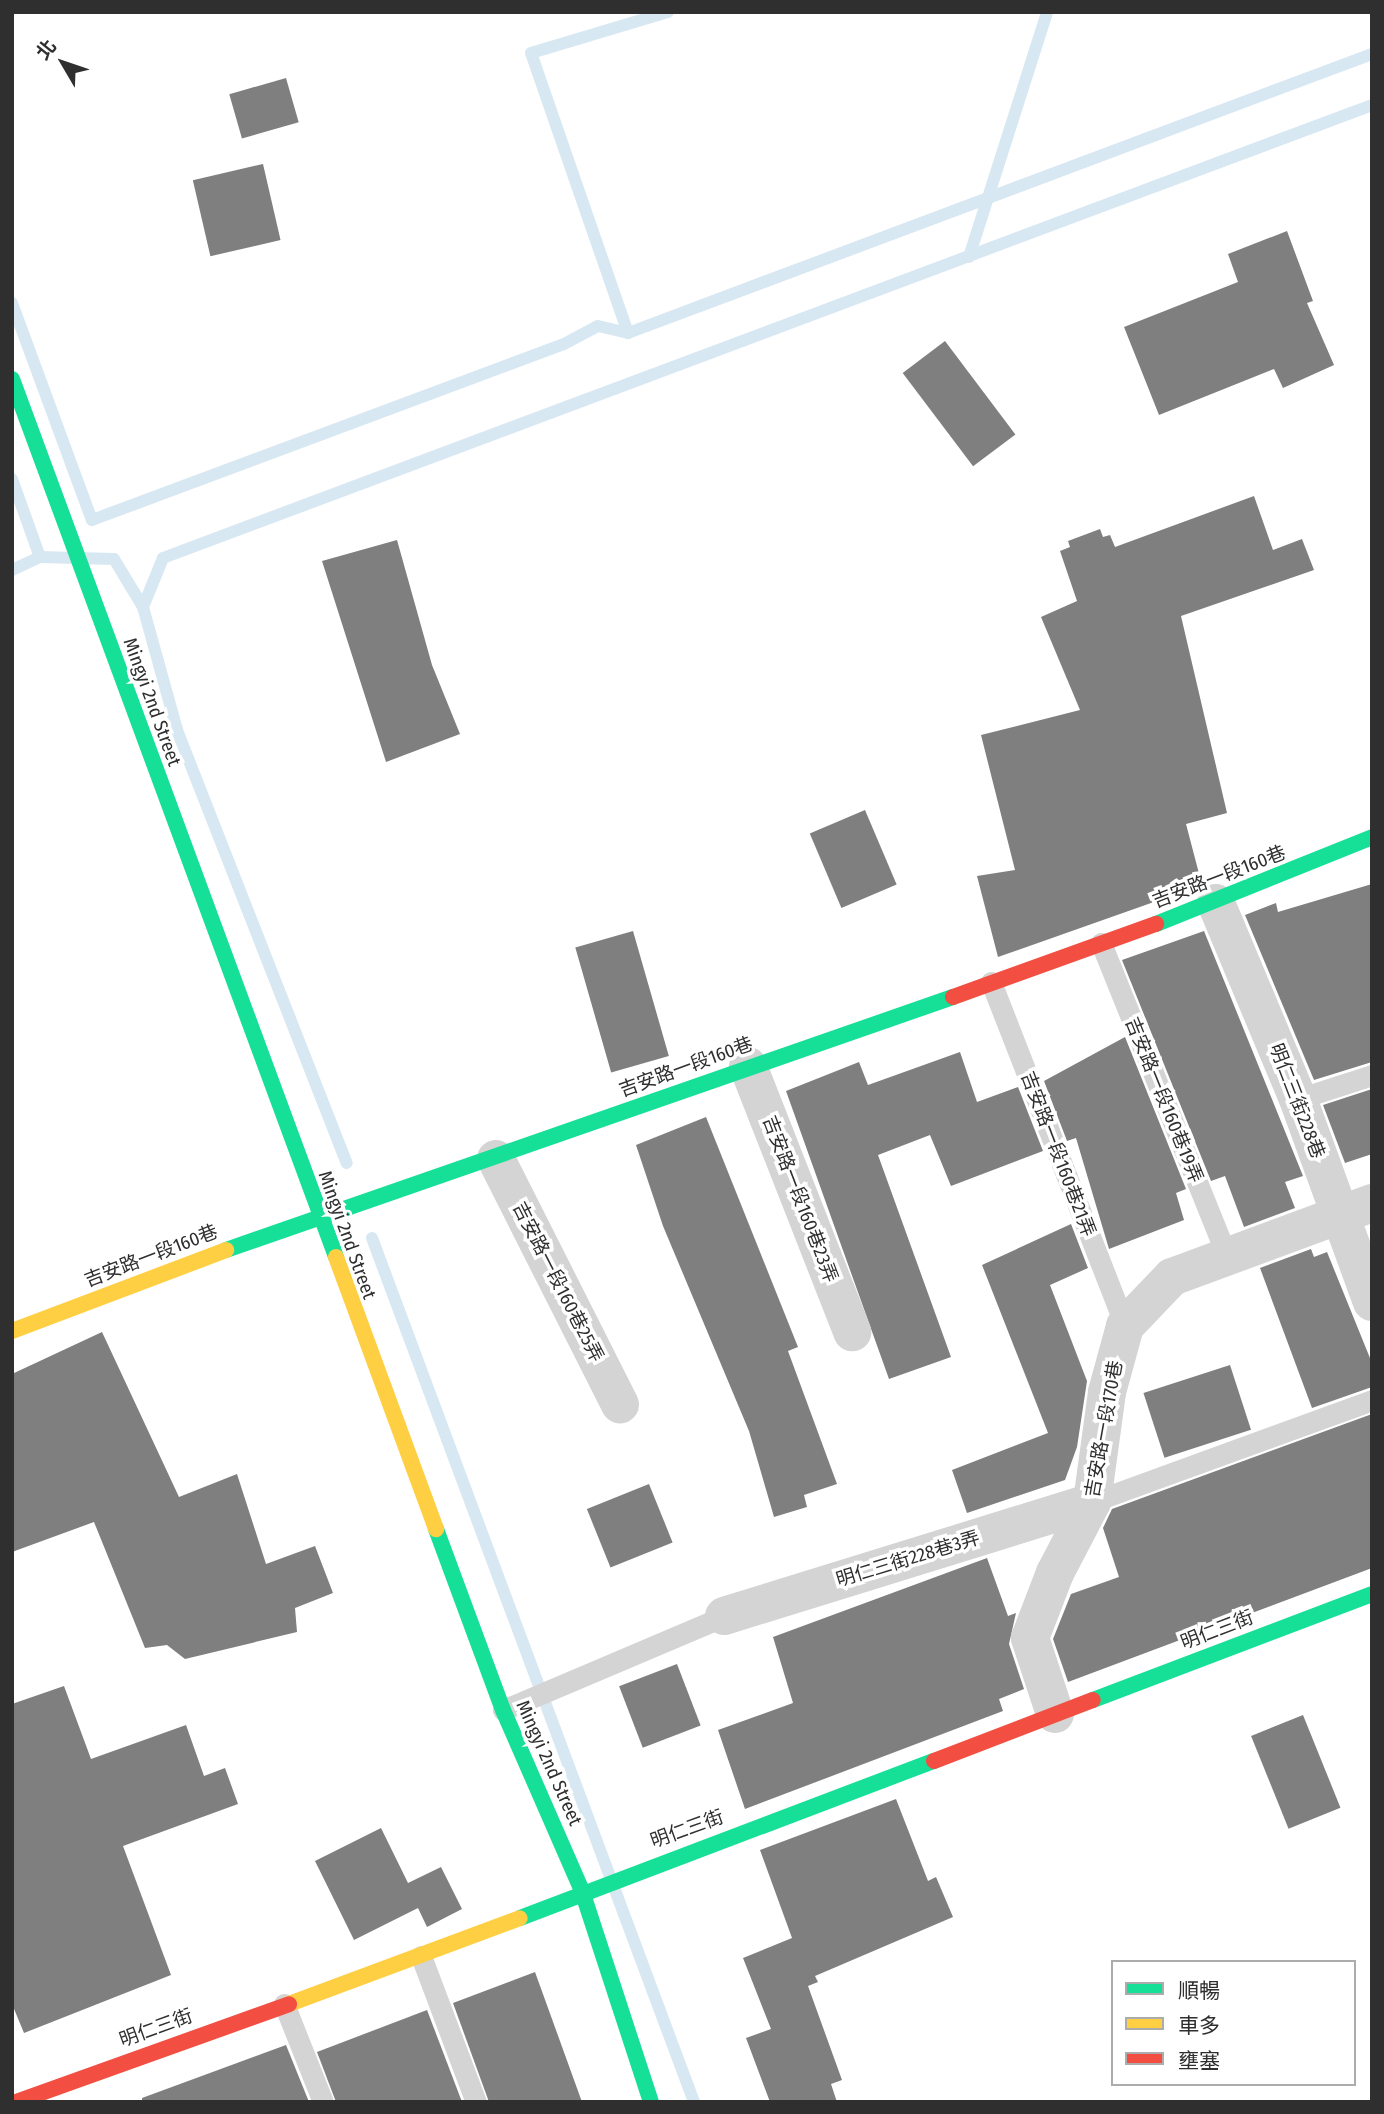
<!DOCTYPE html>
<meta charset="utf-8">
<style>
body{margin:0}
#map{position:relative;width:1384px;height:2114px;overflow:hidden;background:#fff;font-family:"Fira Sans Condensed","Noto Sans TC",sans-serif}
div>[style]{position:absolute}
.stream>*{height:12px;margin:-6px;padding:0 6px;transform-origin:6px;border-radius:6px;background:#d8e8f3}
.building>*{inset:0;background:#7f7f7f;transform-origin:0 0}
.lane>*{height:21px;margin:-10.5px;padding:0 10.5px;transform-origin:10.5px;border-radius:10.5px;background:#d4d4d4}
.street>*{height:38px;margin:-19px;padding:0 19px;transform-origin:19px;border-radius:19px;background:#d4d4d4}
.fast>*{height:16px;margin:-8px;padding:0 8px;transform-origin:8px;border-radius:8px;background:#16e098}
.slow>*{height:16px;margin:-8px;padding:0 8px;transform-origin:8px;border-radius:8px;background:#ffcf43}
.jam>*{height:16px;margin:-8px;padding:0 8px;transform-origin:8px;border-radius:8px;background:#f24e42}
span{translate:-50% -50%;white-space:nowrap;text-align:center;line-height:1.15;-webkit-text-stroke:7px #fff;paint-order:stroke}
.street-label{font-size:19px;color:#2f2f2f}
.frame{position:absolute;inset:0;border:14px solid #2f2f2f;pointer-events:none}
.legend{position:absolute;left:1111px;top:1960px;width:245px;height:126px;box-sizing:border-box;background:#fff;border:2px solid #acacac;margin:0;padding:9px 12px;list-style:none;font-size:21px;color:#2f2f2f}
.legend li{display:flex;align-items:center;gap:14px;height:35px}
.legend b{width:35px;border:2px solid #acacac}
.north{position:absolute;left:28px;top:28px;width:70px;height:70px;-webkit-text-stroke:5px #fff;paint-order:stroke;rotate:309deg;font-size:19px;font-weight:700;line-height:28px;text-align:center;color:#2f2f2f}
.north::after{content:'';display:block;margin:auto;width:24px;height:32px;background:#2f2f2f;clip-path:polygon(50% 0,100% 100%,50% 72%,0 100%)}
</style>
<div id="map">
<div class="stream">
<i style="left:969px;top:257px;width:257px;rotate:-72.3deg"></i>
<i style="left:12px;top:303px;width:231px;rotate:69.8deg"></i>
<i style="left:92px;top:520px;width:504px;rotate:-20.45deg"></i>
<i style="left:564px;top:344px;width:38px;rotate:-28deg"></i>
<i style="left:598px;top:326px;width:31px;rotate:13deg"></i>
<i style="left:628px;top:333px;width:795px;rotate:-20.56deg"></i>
<i style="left:628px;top:333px;width:296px;rotate:-109.1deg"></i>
<i style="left:531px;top:53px;width:143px;rotate:-16.7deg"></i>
<i style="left:12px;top:479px;width:83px;rotate:70.3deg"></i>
<i style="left:12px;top:570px;width:31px;rotate:-25deg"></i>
<i style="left:40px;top:557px;width:74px;rotate:1.5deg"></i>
<i style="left:114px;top:559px;width:56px;rotate:58.9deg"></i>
<i style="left:143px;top:607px;width:128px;rotate:74.5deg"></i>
<i style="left:177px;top:730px;width:465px;rotate:68.6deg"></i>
<i style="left:143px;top:607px;width:53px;rotate:-67.8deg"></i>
<i style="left:163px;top:558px;width:1291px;rotate:-20.54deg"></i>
<i style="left:372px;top:1238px;width:922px;rotate:69.56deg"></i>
</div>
<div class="building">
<i style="left:286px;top:78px;width:46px;height:59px;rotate:74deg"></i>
<i style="left:263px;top:164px;width:78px;height:72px;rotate:77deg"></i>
<i style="clip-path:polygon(1287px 231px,1313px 301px,1307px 303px,1334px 365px,1283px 388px,1274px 369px,1159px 415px,1124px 327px,1238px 282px,1228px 254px)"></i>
<i style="left:945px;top:341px;width:117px;height:53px;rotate:53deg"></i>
<i style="clip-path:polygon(1254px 496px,1273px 550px,1302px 539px,1314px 570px,1181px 616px,1227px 813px,1186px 824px,1202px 885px,998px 957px,977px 876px,1015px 870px,981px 735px,1080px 710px,1041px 617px,1077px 601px,1060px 551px,1070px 547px,1068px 541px,1100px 529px,1103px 537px,1110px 535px,1115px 547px)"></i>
<i style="clip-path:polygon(397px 540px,432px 665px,460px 734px,386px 762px,322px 561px)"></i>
<i style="left:865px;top:810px;width:81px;height:60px;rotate:67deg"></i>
<i style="clip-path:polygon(1372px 884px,1372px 1062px,1314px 1080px,1245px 915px,1276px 903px,1278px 912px)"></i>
<i style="left:633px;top:931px;width:130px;height:60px;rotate:74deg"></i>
<i style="clip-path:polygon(1204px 931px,1303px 1176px,1285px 1182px,1295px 1208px,1244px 1227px,1225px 1176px,1211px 1181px,1122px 960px)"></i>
<i style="clip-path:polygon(1125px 1037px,1186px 1189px,1176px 1193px,1184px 1220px,1109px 1249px,1076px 1138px,1067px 1141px,1044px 1081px)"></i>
<i style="clip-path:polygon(960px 1052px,977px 1102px,1018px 1087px,1043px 1151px,951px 1186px,930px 1135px,878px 1155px,951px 1357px,889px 1379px,786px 1091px,859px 1062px,868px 1085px)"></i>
<i style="clip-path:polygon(1372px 1089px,1372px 1154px,1345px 1163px,1323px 1105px)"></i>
<i style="clip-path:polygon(706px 1117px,798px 1347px,788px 1351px,837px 1484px,804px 1495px,807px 1507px,774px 1517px,749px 1431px,663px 1226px,636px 1145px)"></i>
<i style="clip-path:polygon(1071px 1224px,1088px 1268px,1050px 1285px,1087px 1381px,1077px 1447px,1065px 1480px,967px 1513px,952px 1470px,1048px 1433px,982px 1265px)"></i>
<i style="clip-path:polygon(1311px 1249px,1314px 1257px,1327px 1252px,1372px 1363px,1372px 1387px,1312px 1408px,1260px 1268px)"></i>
<i style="clip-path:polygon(102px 1332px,179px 1497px,237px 1474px,266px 1564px,315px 1546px,333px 1593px,295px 1608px,297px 1632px,185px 1659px,167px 1645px,145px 1648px,94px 1522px,12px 1552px,12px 1374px)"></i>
<i style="left:1230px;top:1365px;width:68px;height:91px;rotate:72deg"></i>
<i style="clip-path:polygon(1372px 1414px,1372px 1568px,1068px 1682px,1053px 1639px,1071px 1594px,1119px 1577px,1103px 1528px,1112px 1509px)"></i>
<i style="left:649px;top:1484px;width:63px;height:67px;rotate:68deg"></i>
<i style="clip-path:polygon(987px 1558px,1008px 1616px,1016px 1613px,1009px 1644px,1024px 1689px,999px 1699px,1003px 1711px,745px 1809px,718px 1730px,793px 1703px,773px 1637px)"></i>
<i style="left:677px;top:1664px;width:66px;height:62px;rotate:69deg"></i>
<i style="clip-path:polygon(64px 1686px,91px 1759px,186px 1725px,204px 1776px,225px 1768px,238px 1804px,123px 1846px,171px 1975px,24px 2033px,12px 2004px,12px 1704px)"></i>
<i style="left:1303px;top:1715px;width:100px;height:56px;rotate:68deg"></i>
<i style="clip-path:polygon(896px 1799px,928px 1881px,936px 1877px,953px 1917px,815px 1976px,818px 1982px,808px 1986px,842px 2080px,831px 2084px,837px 2102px,770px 2102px,746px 2038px,771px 2029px,743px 1958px,792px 1938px,760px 1850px)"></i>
<i style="clip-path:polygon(381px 1828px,408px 1883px,441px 1867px,462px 1909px,427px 1927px,418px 1908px,354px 1940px,315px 1861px)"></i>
<i style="clip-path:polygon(535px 1972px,582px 2102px,489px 2102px,453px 2003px)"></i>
<i style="clip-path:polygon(427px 2010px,462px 2102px,336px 2102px,317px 2052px)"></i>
<i style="clip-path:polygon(286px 2045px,309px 2102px,142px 2102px,142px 2098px)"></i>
</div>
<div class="lane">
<i style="left:1101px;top:943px;width:337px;rotate:68.1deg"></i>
<i style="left:991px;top:982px;width:369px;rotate:68.7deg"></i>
<i style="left:1298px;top:1099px;width:78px;rotate:-18deg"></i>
<i style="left:1092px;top:1502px;width:298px;rotate:-20deg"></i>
<i style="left:503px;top:1710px;width:240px;rotate:-23deg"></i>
<i style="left:421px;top:1956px;width:156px;rotate:69.4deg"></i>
<i style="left:284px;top:2004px;width:105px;rotate:68.3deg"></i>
</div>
<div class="street">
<i style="left:1216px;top:903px;width:212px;rotate:67.3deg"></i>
<i style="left:1298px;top:1099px;width:216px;rotate:70deg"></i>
<i style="left:748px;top:1066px;width:286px;rotate:68.6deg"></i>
<i style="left:496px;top:1159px;width:275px;rotate:63.2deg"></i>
<i style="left:724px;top:1616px;width:385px;rotate:-17.2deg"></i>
<i style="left:1055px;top:1714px;width:80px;rotate:-108.2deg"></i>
<i style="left:1030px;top:1638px;width:70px;rotate:-69deg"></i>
<i style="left:1055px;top:1573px;width:80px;rotate:-62.5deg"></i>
<i style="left:1092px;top:1502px;width:111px;rotate:-82.2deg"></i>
<i style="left:1107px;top:1392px;width:68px;rotate:-74.7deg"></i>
<i style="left:1125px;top:1326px;width:68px;rotate:-46.2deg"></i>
<i style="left:1172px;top:1277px;width:213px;rotate:-20.3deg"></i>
</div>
<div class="fast">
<i style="left:12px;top:379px;width:936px;rotate:69.74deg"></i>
<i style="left:1156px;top:924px;width:233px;rotate:-21.9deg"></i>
<i style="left:226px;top:1250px;width:770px;rotate:-19.19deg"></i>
<i style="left:436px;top:1529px;width:193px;rotate:69.7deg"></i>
<i style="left:503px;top:1710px;width:197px;rotate:66.4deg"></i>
<i style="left:582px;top:1891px;width:222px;rotate:71.9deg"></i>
<i style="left:1093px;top:1700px;width:298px;rotate:-20.8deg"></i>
<i style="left:520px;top:1918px;width:443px;rotate:-20.8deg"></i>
</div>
<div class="slow">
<i style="left:336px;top:1257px;width:290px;rotate:69.8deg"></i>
<i style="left:12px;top:1331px;width:229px;rotate:-20.7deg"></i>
<i style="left:289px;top:2004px;width:246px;rotate:-20.4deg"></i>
</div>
<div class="jam">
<i style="left:953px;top:997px;width:216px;rotate:-19.8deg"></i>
<i style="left:934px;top:1761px;width:170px;rotate:-21deg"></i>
<i style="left:16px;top:2102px;width:290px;rotate:-19.7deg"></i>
</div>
<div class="street-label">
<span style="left:152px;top:702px;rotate:70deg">Mingyi 2nd Street</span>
<span style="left:1219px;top:877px;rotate:-21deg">吉安路一段160巷</span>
<span style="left:686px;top:1067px;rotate:-20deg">吉安路一段160巷</span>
<span style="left:1164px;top:1100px;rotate:68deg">吉安路一段160巷19弄</span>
<span style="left:1297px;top:1101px;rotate:69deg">明仁三街228巷</span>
<span style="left:1058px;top:1154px;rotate:69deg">吉安路一段160巷21弄</span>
<span style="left:800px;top:1199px;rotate:69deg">吉安路一段160巷23弄</span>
<span style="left:347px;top:1235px;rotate:70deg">Mingyi 2nd Street</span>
<span style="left:151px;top:1256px;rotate:-21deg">吉安路一段160巷</span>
<span style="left:558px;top:1282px;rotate:63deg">吉安路一段160巷25弄</span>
<span style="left:1104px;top:1429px;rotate:-80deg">吉安路一段170巷</span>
<span style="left:908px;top:1559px;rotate:-17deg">明仁三街228巷3弄</span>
<span style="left:1217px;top:1630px;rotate:-21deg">明仁三街</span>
<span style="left:549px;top:1763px;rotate:66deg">Mingyi 2nd Street</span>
<span style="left:687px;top:1829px;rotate:-20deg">明仁三街</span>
<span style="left:156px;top:2028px;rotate:-20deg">明仁三街</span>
</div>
<div class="frame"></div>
<ul class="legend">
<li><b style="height:9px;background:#16e098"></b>順暢</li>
<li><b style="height:9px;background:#ffcf43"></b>車多</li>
<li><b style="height:9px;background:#f24e42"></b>壅塞</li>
</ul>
<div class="north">北</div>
</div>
